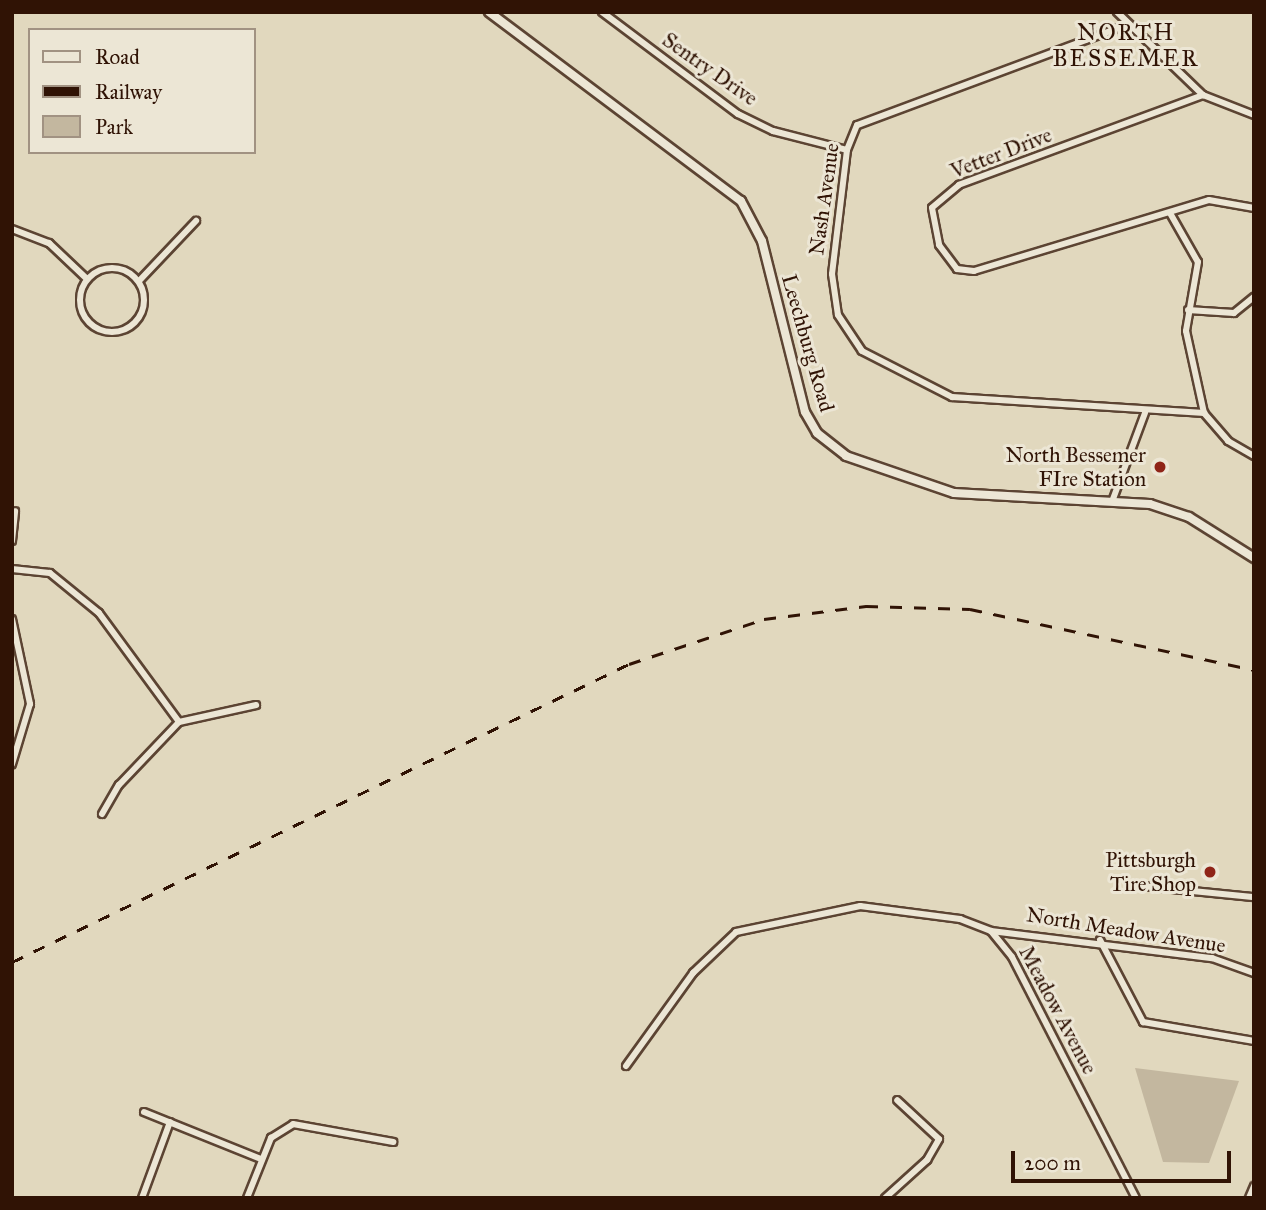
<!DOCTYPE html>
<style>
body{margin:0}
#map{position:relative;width:1266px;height:1210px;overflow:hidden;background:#e1d8be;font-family:"IM FELL Great Primer",serif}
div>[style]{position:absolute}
.green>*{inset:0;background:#c3b79f}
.roads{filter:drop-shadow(2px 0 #5c4433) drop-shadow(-2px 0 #5c4433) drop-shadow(0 2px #5c4433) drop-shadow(0 -2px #5c4433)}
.minor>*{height:6px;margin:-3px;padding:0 3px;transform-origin:3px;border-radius:3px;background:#ece6d5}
.minor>.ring{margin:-3px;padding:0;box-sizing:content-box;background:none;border:6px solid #ece6d5;border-radius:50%}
.tertiary>*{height:8px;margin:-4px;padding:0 4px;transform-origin:4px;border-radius:4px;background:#ece6d5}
.rail>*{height:2.5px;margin-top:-1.25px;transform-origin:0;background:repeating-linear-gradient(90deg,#301305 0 12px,transparent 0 24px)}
.dots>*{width:19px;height:19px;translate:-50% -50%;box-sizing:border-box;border:4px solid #ece6d5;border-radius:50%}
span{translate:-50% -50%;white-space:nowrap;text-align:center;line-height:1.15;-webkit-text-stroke:6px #ece6d5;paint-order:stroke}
.street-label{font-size:21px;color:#301305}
.poi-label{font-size:21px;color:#301305}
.right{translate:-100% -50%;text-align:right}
.neighbourhood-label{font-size:23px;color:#301305;letter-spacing:2px}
.frame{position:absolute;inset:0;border:14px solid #301305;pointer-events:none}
.legend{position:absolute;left:28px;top:28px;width:228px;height:126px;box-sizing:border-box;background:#ece6d5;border:2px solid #a19282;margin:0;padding:9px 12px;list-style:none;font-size:21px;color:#301305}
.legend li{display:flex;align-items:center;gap:14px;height:35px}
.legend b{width:35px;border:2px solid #a19282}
.scale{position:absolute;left:1011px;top:1151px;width:220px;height:32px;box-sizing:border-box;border:4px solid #301305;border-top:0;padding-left:9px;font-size:21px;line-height:24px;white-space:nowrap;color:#301305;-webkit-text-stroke:5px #ece6d5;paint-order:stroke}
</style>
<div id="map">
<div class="green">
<i style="clip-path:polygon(1135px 1068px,1239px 1081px,1209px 1163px,1163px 1162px)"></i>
</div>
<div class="roads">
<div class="minor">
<i style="left:602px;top:12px;width:170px;rotate:36.9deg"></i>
<i style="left:738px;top:114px;width:39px;rotate:26deg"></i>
<i style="left:773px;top:131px;width:76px;rotate:14.4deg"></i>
<i style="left:1117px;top:12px;width:120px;rotate:44deg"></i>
<i style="left:1203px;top:95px;width:55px;rotate:21.4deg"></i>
<i style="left:1129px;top:24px;width:290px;rotate:159.6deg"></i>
<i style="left:857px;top:125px;width:27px;rotate:112deg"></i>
<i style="left:847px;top:150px;width:125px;rotate:96.9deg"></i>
<i style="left:832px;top:274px;width:41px;rotate:81.7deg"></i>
<i style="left:838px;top:315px;width:43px;rotate:56.3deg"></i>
<i style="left:862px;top:351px;width:101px;rotate:27.1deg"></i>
<i style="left:952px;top:397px;width:253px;rotate:3.6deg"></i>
<i style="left:1204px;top:413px;width:37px;rotate:49deg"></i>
<i style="left:1228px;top:441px;width:30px;rotate:30deg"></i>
<i style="left:1203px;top:95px;width:260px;rotate:159.8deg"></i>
<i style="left:959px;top:185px;width:35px;rotate:140deg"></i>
<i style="left:932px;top:208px;width:38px;rotate:79deg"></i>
<i style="left:939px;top:245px;width:30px;rotate:53deg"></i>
<i style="left:957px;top:269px;width:17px;rotate:7deg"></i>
<i style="left:974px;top:271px;width:245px;rotate:-16.8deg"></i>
<i style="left:1209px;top:200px;width:46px;rotate:10.1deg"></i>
<i style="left:1170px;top:213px;width:56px;rotate:60.3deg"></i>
<i style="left:1198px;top:262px;width:70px;rotate:99.9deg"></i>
<i style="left:1186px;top:331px;width:84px;rotate:77.6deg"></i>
<i style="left:12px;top:229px;width:40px;rotate:21deg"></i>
<i style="left:49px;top:243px;width:52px;rotate:43.5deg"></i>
<i class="ring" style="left:80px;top:268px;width:58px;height:58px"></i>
<i style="left:139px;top:281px;width:83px;rotate:-46.5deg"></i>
<i style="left:1188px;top:310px;width:46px;rotate:3.7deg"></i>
<i style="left:1234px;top:313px;width:26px;rotate:-39deg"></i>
<i style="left:1113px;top:499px;width:92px;rotate:-69.6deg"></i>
<i style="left:12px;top:541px;width:30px;rotate:-84deg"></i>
<i style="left:12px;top:569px;width:38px;rotate:6deg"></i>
<i style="left:50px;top:573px;width:63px;rotate:39.2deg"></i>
<i style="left:99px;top:613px;width:135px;rotate:53.7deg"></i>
<i style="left:12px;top:619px;width:87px;rotate:78deg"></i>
<i style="left:30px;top:704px;width:63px;rotate:106.7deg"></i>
<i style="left:179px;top:722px;width:79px;rotate:-12.4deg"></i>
<i style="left:102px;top:814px;width:34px;rotate:-60deg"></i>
<i style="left:119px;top:785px;width:87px;rotate:-46.4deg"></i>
<i style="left:1133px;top:885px;width:122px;rotate:5.7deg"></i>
<i style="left:991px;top:931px;width:223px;rotate:7deg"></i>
<i style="left:1212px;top:958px;width:45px;rotate:19.7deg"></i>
<i style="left:1100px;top:940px;width:93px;rotate:62.3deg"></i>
<i style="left:1143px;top:1022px;width:113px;rotate:9.7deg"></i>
<i style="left:626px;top:1066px;width:115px;rotate:-54.2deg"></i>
<i style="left:693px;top:973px;width:59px;rotate:-43.6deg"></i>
<i style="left:736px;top:932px;width:127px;rotate:-11.8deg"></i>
<i style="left:860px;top:906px;width:101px;rotate:7.4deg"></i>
<i style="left:960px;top:919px;width:33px;rotate:21deg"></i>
<i style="left:991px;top:931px;width:33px;rotate:51deg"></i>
<i style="left:1012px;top:957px;width:271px;rotate:62.8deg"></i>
<i style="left:144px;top:1112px;width:126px;rotate:21.9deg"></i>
<i style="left:142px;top:1198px;width:81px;rotate:-69.8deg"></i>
<i style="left:247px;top:1198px;width:65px;rotate:-68.2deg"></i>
<i style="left:271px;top:1138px;width:26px;rotate:-32deg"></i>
<i style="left:293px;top:1124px;width:102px;rotate:10.2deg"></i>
<i style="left:885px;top:1198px;width:57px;rotate:-42.1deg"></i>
<i style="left:927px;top:1160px;width:24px;rotate:-60deg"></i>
<i style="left:939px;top:1139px;width:57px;rotate:-137.1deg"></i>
<i style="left:1249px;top:1198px;width:13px;rotate:-67deg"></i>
</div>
<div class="tertiary">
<i style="left:489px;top:12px;width:315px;rotate:36.9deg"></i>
<i style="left:741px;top:201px;width:45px;rotate:62.3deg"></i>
<i style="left:762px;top:241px;width:176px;rotate:75.9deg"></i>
<i style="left:805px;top:412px;width:24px;rotate:60deg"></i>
<i style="left:817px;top:433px;width:37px;rotate:38deg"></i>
<i style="left:846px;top:456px;width:114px;rotate:18.9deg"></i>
<i style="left:954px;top:493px;width:196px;rotate:3.2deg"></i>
<i style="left:1150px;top:504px;width:41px;rotate:18.4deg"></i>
<i style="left:1189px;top:517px;width:77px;rotate:32.2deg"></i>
</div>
</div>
<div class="rail">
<i style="left:12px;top:962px;width:685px;rotate:-25.78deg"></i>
<i style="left:629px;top:664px;width:142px;rotate:-18.4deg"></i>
<i style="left:764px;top:619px;width:103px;rotate:-7.3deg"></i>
<i style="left:866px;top:606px;width:104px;rotate:1.7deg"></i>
<i style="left:970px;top:609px;width:290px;rotate:12.1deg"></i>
</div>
<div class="dots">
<i style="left:1160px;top:467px;background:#8f2418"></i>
<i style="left:1210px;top:872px;background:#8f2418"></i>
</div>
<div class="street-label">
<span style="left:710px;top:69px;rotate:35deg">Sentry Drive</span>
<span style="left:1001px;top:153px;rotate:-21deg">Vetter Drive</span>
<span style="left:824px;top:199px;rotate:-82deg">Nash Avenue</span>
<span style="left:808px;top:343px;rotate:74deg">Leechburg Road</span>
<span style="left:1126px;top:930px;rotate:9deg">North Meadow Avenue</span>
<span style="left:1058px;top:1010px;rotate:62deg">Meadow Avenue</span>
</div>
<div class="poi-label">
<span class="right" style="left:1146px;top:467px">North Bessemer<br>FIre Station</span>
<span class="right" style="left:1196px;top:872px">Pittsburgh<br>Tire Shop</span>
</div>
<div class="neighbourhood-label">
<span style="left:1126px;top:45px">NORTH<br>BESSEMER</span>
</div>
<div class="frame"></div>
<ul class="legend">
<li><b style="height:9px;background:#ece6d5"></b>Road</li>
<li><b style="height:9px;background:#301305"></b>Railway</li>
<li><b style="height:19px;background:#c3b79f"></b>Park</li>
</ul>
<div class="scale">200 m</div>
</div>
